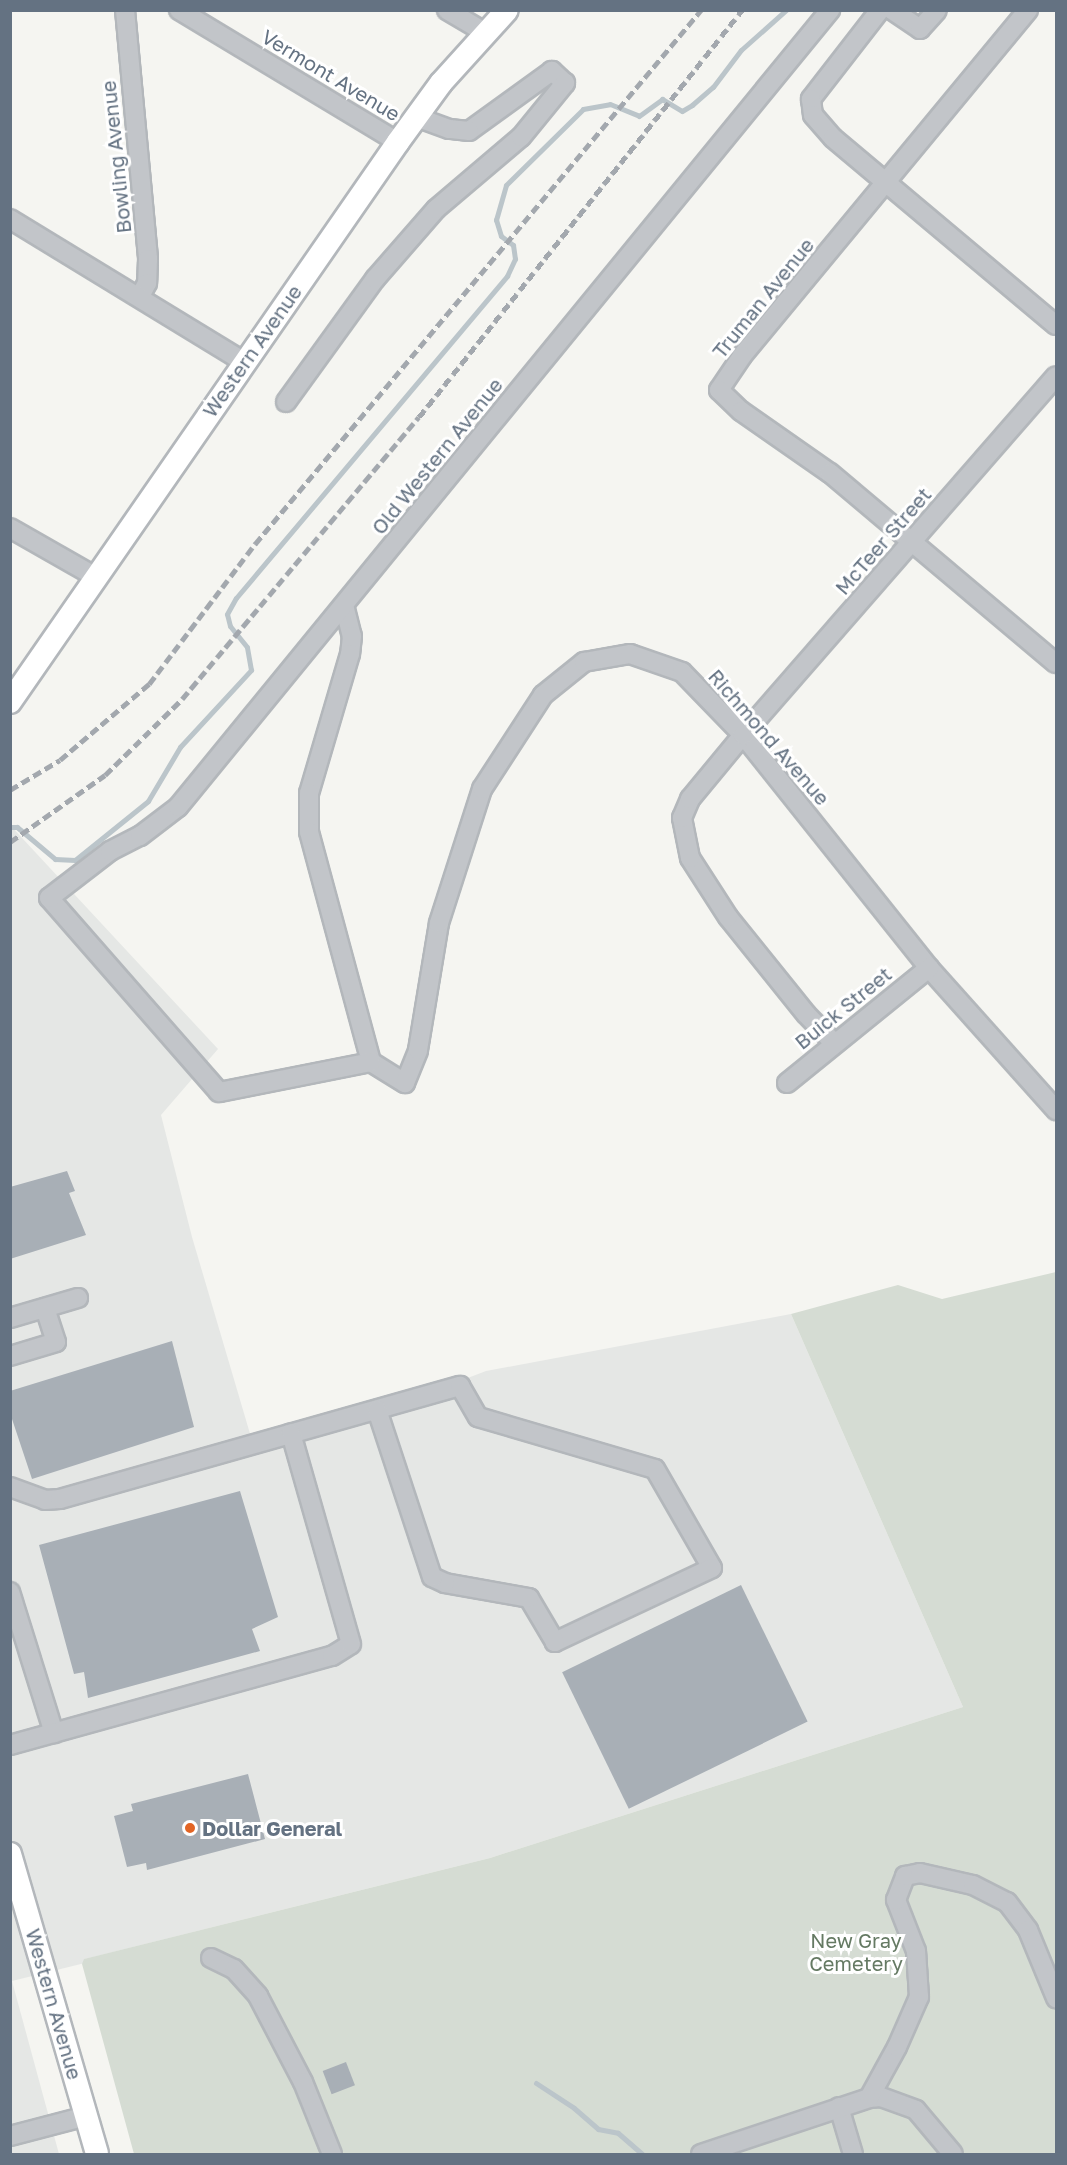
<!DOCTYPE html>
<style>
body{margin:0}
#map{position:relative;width:1067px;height:2165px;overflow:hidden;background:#f5f5f1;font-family:"Golos Text",sans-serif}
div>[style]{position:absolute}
.built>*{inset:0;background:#e5e7e5}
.green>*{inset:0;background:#d5dcd3}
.stream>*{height:5px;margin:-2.5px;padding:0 2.5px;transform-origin:2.5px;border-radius:2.5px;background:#bbc5ca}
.building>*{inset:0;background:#a8afb6;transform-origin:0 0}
.roads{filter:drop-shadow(2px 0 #b3b7bb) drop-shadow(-2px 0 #b3b7bb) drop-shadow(0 2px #b3b7bb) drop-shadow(0 -2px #b3b7bb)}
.minor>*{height:18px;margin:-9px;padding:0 9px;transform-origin:9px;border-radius:9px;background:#c2c5c9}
.major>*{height:22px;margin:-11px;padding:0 11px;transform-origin:11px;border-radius:11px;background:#fff}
.rail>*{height:4.5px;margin-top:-2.25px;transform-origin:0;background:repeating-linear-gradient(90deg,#a3a8ae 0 9px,transparent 0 13.5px)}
.dots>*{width:16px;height:16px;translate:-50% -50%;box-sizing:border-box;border:3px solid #fff;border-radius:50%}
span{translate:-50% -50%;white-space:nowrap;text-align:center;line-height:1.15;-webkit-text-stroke:6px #fff;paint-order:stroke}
.street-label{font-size:20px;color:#647282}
.poi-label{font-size:20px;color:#647282;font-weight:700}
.left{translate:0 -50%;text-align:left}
.park-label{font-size:20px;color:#657a63}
.frame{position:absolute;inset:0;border:12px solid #647282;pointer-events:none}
</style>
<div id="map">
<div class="built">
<i style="clip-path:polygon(10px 825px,218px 1049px,161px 1115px,192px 1237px,256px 1454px,332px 1430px,486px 1371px,791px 1314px,963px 1707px,490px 1858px,85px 1959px,85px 1963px,12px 1981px,59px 2154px,10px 2154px)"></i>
</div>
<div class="green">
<i style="clip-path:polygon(1056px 1272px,1056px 2154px,134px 2154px,82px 1964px,84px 1959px,490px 1858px,963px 1707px,791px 1314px,898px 1285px,942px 1299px)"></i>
</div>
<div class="stream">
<i style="left:10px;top:827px;width:7px"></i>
<i style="left:17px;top:827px;width:50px;rotate:40.1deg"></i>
<i style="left:55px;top:859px;width:20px;rotate:3deg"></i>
<i style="left:75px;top:860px;width:94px;rotate:-38.9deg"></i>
<i style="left:148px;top:801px;width:63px;rotate:-59.3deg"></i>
<i style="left:180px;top:747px;width:105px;rotate:-47.3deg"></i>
<i style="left:251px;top:670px;width:23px;rotate:-100deg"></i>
<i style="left:247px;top:647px;width:27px;rotate:-129deg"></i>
<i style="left:230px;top:626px;width:12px;rotate:-104deg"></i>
<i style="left:227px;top:614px;width:18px;rotate:-61deg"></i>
<i style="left:236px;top:598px;width:421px;rotate:-49.9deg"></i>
<i style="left:507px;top:276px;width:19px;rotate:-65deg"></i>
<i style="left:515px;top:259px;width:14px;rotate:-98deg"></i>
<i style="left:513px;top:245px;width:15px;rotate:-143deg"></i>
<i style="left:501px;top:236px;width:17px;rotate:-107deg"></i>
<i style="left:496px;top:220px;width:36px;rotate:-74deg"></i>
<i style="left:506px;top:185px;width:108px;rotate:-44.6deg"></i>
<i style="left:583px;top:109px;width:27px;rotate:-10deg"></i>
<i style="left:610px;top:104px;width:31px;rotate:22deg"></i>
<i style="left:639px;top:116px;width:29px;rotate:-36deg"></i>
<i style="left:662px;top:99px;width:23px;rotate:31deg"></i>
<i style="left:682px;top:111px;width:12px;rotate:-31deg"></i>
<i style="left:692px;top:105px;width:28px;rotate:-41deg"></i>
<i style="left:713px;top:87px;width:46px;rotate:-52.9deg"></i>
<i style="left:741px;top:50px;width:60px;rotate:-41.6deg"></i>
<i style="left:536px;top:2083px;width:45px;rotate:33.3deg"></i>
<i style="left:574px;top:2108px;width:32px;rotate:41deg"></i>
<i style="left:598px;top:2129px;width:20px;rotate:11deg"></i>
<i style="left:618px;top:2133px;width:32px;rotate:41deg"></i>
</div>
<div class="building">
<i style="clip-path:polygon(67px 1171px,75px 1191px,69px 1193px,86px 1235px,10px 1259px,10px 1187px)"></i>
<i style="clip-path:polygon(172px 1341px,194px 1427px,32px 1479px,10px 1413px,10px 1391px)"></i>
<i style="clip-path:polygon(240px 1491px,278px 1617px,252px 1629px,260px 1651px,88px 1698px,84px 1672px,74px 1674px,39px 1545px)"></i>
<i style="left:741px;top:1585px;width:152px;height:199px;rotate:64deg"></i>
<i style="clip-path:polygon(248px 1774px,265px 1839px,147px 1870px,146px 1863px,127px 1867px,114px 1816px,133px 1811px,131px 1804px)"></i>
<i style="left:346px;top:2062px;width:25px;height:25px;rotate:69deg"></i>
</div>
<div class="roads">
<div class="minor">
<i style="left:125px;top:10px;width:250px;rotate:84.7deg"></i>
<i style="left:148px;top:259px;width:24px;rotate:92deg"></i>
<i style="left:147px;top:283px;width:16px;rotate:117deg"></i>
<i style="left:179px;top:10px;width:256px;rotate:31.1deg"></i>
<i style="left:447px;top:10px;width:45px;rotate:30.5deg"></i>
<i style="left:880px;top:10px;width:113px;rotate:127.8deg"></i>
<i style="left:811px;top:99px;width:16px;rotate:83deg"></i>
<i style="left:813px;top:115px;width:30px;rotate:49deg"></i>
<i style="left:833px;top:138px;width:291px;rotate:40deg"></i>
<i style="left:892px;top:10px;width:34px;rotate:34deg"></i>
<i style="left:920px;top:29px;width:25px;rotate:-48deg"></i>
<i style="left:1028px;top:10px;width:449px;rotate:129.6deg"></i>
<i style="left:742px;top:356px;width:41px;rotate:124.1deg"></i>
<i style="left:719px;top:390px;width:30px;rotate:44deg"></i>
<i style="left:741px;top:411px;width:108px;rotate:34.9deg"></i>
<i style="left:830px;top:473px;width:295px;rotate:40.1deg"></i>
<i style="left:10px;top:219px;width:274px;rotate:31.4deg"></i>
<i style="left:286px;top:402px;width:152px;rotate:-54.1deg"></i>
<i style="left:375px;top:279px;width:93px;rotate:-48.9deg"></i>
<i style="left:436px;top:209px;width:111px;rotate:-40.3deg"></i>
<i style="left:521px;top:137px;width:70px;rotate:-50.8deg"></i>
<i style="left:565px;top:83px;width:18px;rotate:-137deg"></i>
<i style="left:552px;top:71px;width:102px;rotate:144.1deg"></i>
<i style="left:469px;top:131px;width:20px;rotate:-174deg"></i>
<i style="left:449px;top:129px;width:35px;rotate:-160deg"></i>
<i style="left:10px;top:528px;width:97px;rotate:29.7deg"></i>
<i style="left:344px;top:605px;width:32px;rotate:76deg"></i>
<i style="left:352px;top:636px;width:18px;rotate:96deg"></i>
<i style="left:350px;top:654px;width:145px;rotate:106.4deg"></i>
<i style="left:309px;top:793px;width:39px;rotate:90deg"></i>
<i style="left:309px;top:832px;width:238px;rotate:74.9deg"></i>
<i style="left:371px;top:1062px;width:40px;rotate:32deg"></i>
<i style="left:405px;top:1083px;width:35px;rotate:-68deg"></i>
<i style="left:418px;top:1050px;width:129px;rotate:-80.6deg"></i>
<i style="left:439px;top:923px;width:141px;rotate:-72.2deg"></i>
<i style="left:482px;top:789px;width:112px;rotate:-57deg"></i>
<i style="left:543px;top:695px;width:53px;rotate:-38.8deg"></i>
<i style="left:584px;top:662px;width:47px;rotate:-9.9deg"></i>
<i style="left:630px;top:654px;width:55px;rotate:19.1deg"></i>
<i style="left:682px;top:672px;width:88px;rotate:45.9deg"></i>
<i style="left:743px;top:735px;width:298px;rotate:51.4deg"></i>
<i style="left:929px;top:968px;width:191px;rotate:48.2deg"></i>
<i style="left:834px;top:1043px;width:40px;rotate:-134deg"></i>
<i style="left:806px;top:1014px;width:124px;rotate:-128.8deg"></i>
<i style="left:728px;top:917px;width:70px;rotate:-122.8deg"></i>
<i style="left:690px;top:858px;width:41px;rotate:-101.3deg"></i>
<i style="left:682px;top:818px;width:21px;rotate:-67deg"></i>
<i style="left:690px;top:799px;width:83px;rotate:-50.4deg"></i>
<i style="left:743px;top:735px;width:476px;rotate:-48.9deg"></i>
<i style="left:371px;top:1062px;width:155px;rotate:168.8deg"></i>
<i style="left:219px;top:1092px;width:258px;rotate:-131.2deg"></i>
<i style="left:49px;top:898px;width:77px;rotate:-37.6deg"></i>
<i style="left:110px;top:851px;width:34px;rotate:-27deg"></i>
<i style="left:140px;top:836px;width:48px;rotate:-37.3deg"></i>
<i style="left:178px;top:807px;width:1030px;rotate:-50.71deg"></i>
<i style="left:787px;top:1083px;width:183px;rotate:-39deg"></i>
<i style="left:10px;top:1318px;width:71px;rotate:-16.4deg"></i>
<i style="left:10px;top:1356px;width:48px;rotate:-16.9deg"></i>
<i style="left:56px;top:1342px;width:36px;rotate:-108deg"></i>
<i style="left:10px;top:1487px;width:37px;rotate:20deg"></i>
<i style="left:45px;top:1500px;width:15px;rotate:-4deg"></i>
<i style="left:60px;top:1499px;width:416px;rotate:-15.8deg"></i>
<i style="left:460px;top:1386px;width:36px;rotate:60deg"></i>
<i style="left:478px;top:1417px;width:184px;rotate:16.4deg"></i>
<i style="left:655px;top:1469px;width:114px;rotate:60.1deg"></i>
<i style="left:712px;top:1568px;width:174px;rotate:154.8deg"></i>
<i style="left:555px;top:1642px;width:51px;rotate:-120.6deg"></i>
<i style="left:529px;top:1598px;width:85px;rotate:-169.9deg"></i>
<i style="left:445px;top:1583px;width:14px;rotate:-155deg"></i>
<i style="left:432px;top:1577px;width:176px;rotate:-108.2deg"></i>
<i style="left:10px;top:1592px;width:148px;rotate:72.7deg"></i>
<i style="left:10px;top:1745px;width:334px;rotate:-15.5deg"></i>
<i style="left:332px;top:1656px;width:22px;rotate:-32deg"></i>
<i style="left:351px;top:1644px;width:219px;rotate:-105.9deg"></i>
<i style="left:211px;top:1958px;width:25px;rotate:26deg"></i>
<i style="left:234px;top:1969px;width:36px;rotate:48deg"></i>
<i style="left:258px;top:1996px;width:97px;rotate:62.4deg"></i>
<i style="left:303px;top:2082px;width:78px;rotate:68.1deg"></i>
<i style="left:869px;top:2098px;width:12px;rotate:-5deg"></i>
<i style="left:881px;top:2097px;width:37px;rotate:20deg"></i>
<i style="left:916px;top:2110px;width:57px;rotate:49.9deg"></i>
<i style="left:839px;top:2107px;width:49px;rotate:73.4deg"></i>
<i style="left:10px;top:2136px;width:79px;rotate:-14.7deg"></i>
<i style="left:701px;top:2154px;width:177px;rotate:-18.4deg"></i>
<i style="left:869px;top:2098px;width:58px;rotate:-61.2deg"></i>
<i style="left:897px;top:2047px;width:55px;rotate:-66.3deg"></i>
<i style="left:919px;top:1997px;width:46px;rotate:-93.7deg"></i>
<i style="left:916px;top:1951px;width:55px;rotate:-111.4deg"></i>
<i style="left:896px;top:1900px;width:26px;rotate:-69deg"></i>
<i style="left:905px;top:1876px;width:15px;rotate:-11deg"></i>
<i style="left:920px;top:1873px;width:54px;rotate:12.8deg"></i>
<i style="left:973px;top:1885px;width:38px;rotate:27deg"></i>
<i style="left:1007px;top:1902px;width:35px;rotate:53deg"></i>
<i style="left:1028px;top:1930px;width:74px;rotate:67.6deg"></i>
</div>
<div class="major">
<i style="left:10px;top:702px;width:681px;rotate:-55.28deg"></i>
<i style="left:398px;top:142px;width:73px;rotate:-53.9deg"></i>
<i style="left:441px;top:83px;width:98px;rotate:-47.9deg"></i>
<i style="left:10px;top:1854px;width:312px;rotate:73.8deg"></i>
</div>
</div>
<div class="rail">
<i style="left:10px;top:790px;width:58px;rotate:-31deg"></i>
<i style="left:60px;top:760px;width:117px;rotate:-40.5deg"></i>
<i style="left:149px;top:684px;width:176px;rotate:-52.9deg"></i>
<i style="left:255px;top:544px;width:696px;rotate:-50.13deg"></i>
<i style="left:10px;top:842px;width:116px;rotate:-35.2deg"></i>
<i style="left:105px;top:775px;width:108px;rotate:-44.6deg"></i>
<i style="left:182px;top:699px;width:368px;rotate:-50deg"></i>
<i style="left:419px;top:417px;width:520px;rotate:-51.56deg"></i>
</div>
<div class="dots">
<i style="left:190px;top:1828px;background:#e26525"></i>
</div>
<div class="street-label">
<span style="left:331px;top:75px;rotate:31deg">Vermont Avenue</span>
<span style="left:116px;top:157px;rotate:-96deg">Bowling Avenue</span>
<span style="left:763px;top:298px;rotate:-51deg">Truman Avenue</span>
<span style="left:252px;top:351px;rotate:-55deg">Western Avenue</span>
<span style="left:437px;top:456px;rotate:-51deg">Old Western Avenue</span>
<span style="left:883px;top:541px;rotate:-49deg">McTeer Street</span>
<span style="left:769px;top:737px;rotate:49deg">Richmond Avenue</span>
<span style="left:843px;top:1008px;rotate:-39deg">Buick Street</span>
<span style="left:54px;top:2004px;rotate:74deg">Western Avenue</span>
</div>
<div class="poi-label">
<span class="left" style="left:202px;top:1828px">Dollar General</span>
</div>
<div class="park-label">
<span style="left:856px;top:1952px">New Gray<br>Cemetery</span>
</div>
<div class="frame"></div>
</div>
